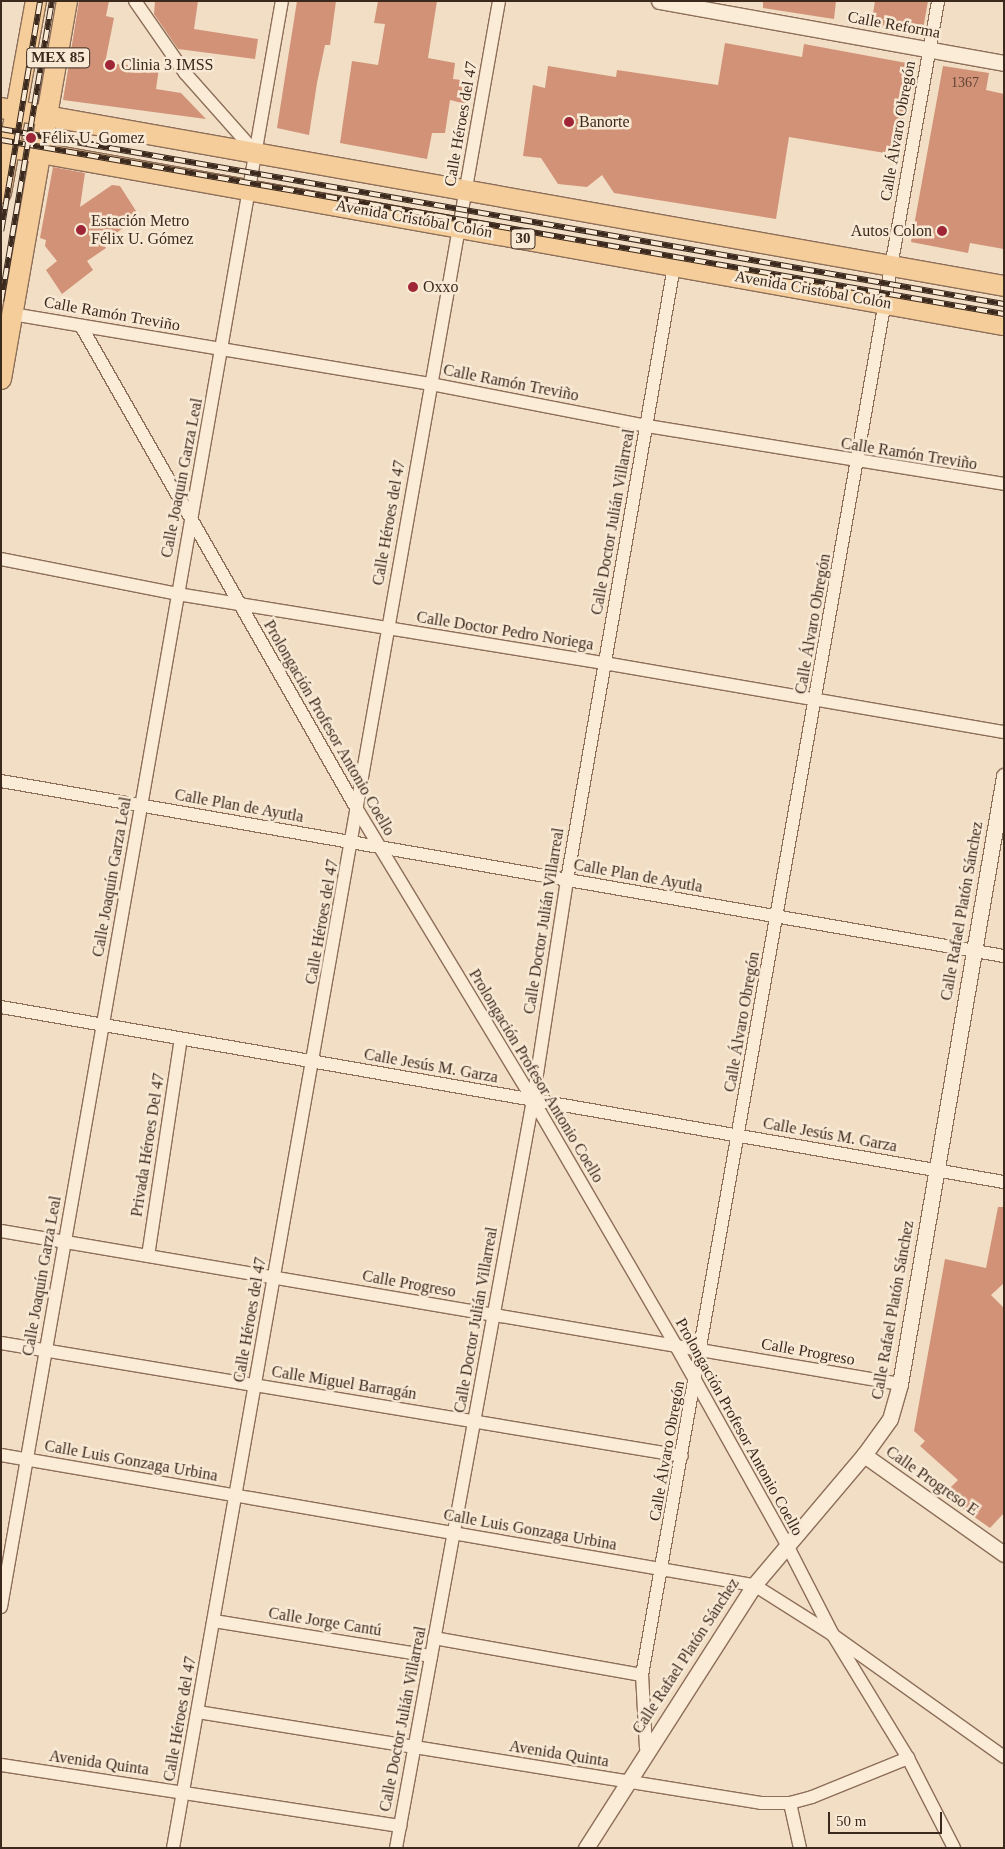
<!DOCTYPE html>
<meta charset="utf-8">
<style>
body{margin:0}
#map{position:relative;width:1005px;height:1849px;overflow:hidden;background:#f1dec4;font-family:"Times New Roman",serif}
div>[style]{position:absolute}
.building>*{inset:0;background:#d19278}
.roads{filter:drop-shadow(1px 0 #8d6e59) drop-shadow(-1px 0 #8d6e59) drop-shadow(0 1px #8d6e59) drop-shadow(0 -1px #8d6e59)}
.minor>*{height:12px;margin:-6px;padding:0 6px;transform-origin:6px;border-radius:6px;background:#fbecd8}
.tertiary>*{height:15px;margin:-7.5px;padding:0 7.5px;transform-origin:7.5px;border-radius:7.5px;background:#fbecd8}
.primary>*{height:20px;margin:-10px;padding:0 10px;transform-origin:10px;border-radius:10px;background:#f5cd9a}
.rail>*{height:5.5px;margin-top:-2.75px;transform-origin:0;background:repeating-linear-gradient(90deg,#f8e9d4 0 11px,#3c291e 0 22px);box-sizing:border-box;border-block:1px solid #3c291e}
.dots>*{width:14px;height:14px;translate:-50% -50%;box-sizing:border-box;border:2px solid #f8e9d4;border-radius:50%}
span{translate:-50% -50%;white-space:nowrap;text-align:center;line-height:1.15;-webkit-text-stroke:5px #f8e9d4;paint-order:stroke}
.number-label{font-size:14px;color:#614334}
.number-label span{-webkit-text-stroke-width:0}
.shield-label span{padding:1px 4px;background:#f8e9d4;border:1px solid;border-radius:4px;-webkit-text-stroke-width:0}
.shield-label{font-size:15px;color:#3c291e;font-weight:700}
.street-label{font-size:16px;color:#3c291e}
.poi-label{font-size:16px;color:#3c291e}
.left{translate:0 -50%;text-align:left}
.right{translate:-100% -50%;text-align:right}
.frame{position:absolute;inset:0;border:2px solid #3c291e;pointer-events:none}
.scale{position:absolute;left:828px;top:1812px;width:114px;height:22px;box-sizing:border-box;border:2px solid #3c291e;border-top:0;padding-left:6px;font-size:15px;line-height:18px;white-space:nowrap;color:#3c291e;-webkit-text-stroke:4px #f8e9d4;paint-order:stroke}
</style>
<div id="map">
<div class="building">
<i style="clip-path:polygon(79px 1px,109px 1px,106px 16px,114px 18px,105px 63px,159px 68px,156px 89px,181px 93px,206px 119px,63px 100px)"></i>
<i style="clip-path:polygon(155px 1px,198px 1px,194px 29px,258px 39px,255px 59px,178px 49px,154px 14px)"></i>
<i style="clip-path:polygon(297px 1px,336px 1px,330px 45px,325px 45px,317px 83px,309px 135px,277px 128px)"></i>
<i style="clip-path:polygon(378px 1px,437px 1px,428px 58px,455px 63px,453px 79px,470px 81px,466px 104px,450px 100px,445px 133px,432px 133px,427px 159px,340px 143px,352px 61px,378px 65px,385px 24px,374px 23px)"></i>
<i style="clip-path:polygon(763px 1px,836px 1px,834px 19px,763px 8px)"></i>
<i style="clip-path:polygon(875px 1px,928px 1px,922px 35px,871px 26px)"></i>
<i style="clip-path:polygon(725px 43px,802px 57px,804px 44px,912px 64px,897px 155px,789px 137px,776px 219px,614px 193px,602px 175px,587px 187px,558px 184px,541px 158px,523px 156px,533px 85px,545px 88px,548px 66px,616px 77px,617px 70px,718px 85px)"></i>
<i style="clip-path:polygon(943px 66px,989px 73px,986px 90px,1004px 94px,1004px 249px,970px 243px,968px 253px,911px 242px)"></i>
<i style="clip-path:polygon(53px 167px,85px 173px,80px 207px,112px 185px,120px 186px,136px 211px,131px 222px,103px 243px,106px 248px,87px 261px,93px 270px,62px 294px,46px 270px,57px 261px,45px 246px,46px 240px,40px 238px)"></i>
<i style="clip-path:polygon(998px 1207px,1004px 1207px,1004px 1283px,991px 1295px,1004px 1308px,1004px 1513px,990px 1528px,943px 1495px,958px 1480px,920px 1446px,925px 1441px,914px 1431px,945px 1259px,986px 1268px)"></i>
</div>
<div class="roads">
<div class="minor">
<i style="left:135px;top:1px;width:88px;rotate:55.2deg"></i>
<i style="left:185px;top:73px;width:108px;rotate:48.4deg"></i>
<i style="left:12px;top:314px;width:425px;rotate:9.5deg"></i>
<i style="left:431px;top:384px;width:220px;rotate:11deg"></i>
<i style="left:647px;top:426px;width:362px;rotate:9.2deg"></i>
<i style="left:81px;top:326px;width:559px;rotate:60.27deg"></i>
<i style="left:358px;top:811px;width:338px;rotate:58.8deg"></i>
<i style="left:533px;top:1100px;width:285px;rotate:59.8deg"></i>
<i style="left:676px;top:1346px;width:226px;rotate:60.8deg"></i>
<i style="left:786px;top:1543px;width:103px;rotate:62.9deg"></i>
<i style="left:833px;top:1635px;width:144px;rotate:58.6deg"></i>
<i style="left:908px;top:1758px;width:101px;rotate:62.9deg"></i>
<i style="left:1px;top:559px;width:179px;rotate:11.2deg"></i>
<i style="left:177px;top:594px;width:433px;rotate:9.2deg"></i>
<i style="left:604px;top:663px;width:406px;rotate:9.8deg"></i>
<i style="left:1px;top:781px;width:1018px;rotate:9.9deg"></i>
<i style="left:1px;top:1007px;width:1018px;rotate:9.9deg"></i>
<i style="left:1px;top:1231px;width:912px;rotate:9.66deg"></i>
<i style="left:148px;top:1256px;width:219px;rotate:-81.4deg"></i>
<i style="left:1px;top:1343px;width:690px;rotate:9.42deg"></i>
<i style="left:1px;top:1455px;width:764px;rotate:9.8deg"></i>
<i style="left:754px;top:1585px;width:93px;rotate:32.3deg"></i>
<i style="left:833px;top:1635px;width:210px;rotate:35.5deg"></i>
<i style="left:1px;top:1607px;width:1630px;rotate:-80.08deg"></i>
<i style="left:214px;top:1621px;width:220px;rotate:9.2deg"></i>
<i style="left:434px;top:1638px;width:211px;rotate:10.1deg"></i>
<i style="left:198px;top:1712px;width:570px;rotate:9.18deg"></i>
<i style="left:761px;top:1803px;width:29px"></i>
<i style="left:790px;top:1803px;width:23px;rotate:-15deg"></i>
<i style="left:812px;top:1797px;width:104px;rotate:-22.1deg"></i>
<i style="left:646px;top:1748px;width:73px;rotate:-93.1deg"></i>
<i style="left:642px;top:1675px;width:1700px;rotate:-79.97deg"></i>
<i style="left:1px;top:1765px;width:404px;rotate:8.7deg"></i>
<i style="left:790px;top:1803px;width:46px;rotate:77.5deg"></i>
<i style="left:173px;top:1848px;width:1876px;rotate:-79.99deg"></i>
<i style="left:396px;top:1848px;width:760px;rotate:-79.62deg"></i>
<i style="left:533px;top:1100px;width:223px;rotate:-81.2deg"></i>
<i style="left:567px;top:880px;width:623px;rotate:-80.11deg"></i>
</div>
<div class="tertiary">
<i style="left:659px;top:1px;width:351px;rotate:10.2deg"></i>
<i style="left:864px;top:1455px;width:171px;rotate:35.3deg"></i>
<i style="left:586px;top:1848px;width:312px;rotate:-57.4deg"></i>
<i style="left:754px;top:1585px;width:170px;rotate:-49.8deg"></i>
<i style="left:864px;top:1455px;width:44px;rotate:-54.2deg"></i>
<i style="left:890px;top:1419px;width:36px;rotate:-74deg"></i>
<i style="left:900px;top:1384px;width:617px;rotate:-80.29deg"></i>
</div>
<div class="primary">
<i style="left:1px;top:108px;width:1019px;rotate:10.06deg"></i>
<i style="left:1px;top:146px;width:1019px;rotate:10.12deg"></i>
<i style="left:1px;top:193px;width:195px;rotate:-79.7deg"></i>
<i style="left:1px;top:379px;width:384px;rotate:-80.1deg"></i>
</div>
</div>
<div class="rail">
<i style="left:1px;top:129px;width:1018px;rotate:9.9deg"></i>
<i style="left:1px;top:140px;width:1018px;rotate:9.84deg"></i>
<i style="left:1px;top:231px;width:233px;rotate:-80.4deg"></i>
<i style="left:1px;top:301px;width:304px;rotate:-80.4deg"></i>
</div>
<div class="dots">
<i style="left:110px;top:65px;background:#9f2636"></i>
<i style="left:569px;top:122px;background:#9f2636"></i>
<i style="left:31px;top:138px;background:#9f2636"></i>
<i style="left:81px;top:230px;background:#9f2636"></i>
<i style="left:942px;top:231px;background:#9f2636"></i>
<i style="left:413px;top:287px;background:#9f2636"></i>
</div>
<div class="number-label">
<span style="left:965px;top:83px">1367</span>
</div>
<div class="shield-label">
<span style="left:58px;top:58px">MEX 85</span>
<span style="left:523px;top:239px">30</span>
</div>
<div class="street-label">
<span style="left:894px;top:25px;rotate:10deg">Calle Reforma</span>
<span style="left:461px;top:124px;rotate:-80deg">Calle Héroes del 47</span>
<span style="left:898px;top:131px;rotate:-80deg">Calle Álvaro Obregón</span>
<span style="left:414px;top:219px;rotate:10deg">Avenida Cristóbal Colón</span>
<span style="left:813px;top:290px;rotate:10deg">Avenida Cristóbal Colón</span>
<span style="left:112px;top:314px;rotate:10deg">Calle Ramón Treviño</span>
<span style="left:511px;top:383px;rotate:11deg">Calle Ramón Treviño</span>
<span style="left:909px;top:454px;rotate:9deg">Calle Ramón Treviño</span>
<span style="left:182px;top:478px;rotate:-79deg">Calle Joaquín Garza Leal</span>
<span style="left:613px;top:522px;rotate:-80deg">Calle Doctor Julián Villarreal</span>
<span style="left:389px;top:523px;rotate:-80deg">Calle Héroes del 47</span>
<span style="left:813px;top:624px;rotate:-80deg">Calle Álvaro Obregón</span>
<span style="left:505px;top:631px;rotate:9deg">Calle Doctor Pedro Noriega</span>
<span style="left:329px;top:728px;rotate:60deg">Prolongación Profesor Antonio Coello</span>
<span style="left:239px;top:806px;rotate:10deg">Calle Plan de Ayutla</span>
<span style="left:638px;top:876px;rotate:10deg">Calle Plan de Ayutla</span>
<span style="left:112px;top:877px;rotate:-80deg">Calle Joaquín Garza Leal</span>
<span style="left:962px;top:911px;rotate:-80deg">Calle Rafael Platón Sánchez</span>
<span style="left:544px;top:921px;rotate:-81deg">Calle Doctor Julián Villarreal</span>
<span style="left:322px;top:922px;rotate:-80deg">Calle Héroes del 47</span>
<span style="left:742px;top:1022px;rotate:-80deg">Calle Álvaro Obregón</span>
<span style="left:431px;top:1066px;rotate:10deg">Calle Jesús M. Garza</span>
<span style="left:536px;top:1076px;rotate:59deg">Prolongación Profesor Antonio Coello</span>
<span style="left:830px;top:1135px;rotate:10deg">Calle Jesús M. Garza</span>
<span style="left:148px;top:1145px;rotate:-81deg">Privada Héroes Del 47</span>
<span style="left:42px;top:1276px;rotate:-80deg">Calle Joaquín Garza Leal</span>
<span style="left:409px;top:1284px;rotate:10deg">Calle Progreso</span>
<span style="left:893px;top:1310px;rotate:-80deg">Calle Rafael Platón Sánchez</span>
<span style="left:250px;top:1320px;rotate:-80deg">Calle Héroes del 47</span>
<span style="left:476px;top:1320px;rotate:-80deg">Calle Doctor Julián Villarreal</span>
<span style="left:808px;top:1352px;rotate:10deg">Calle Progreso</span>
<span style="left:344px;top:1383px;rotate:9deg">Calle Miguel Barragán</span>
<span style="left:739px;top:1427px;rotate:61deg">Prolongación Profesor Antonio Coello</span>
<span style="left:667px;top:1451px;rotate:-80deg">Calle Álvaro Obregón</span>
<span style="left:131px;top:1461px;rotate:10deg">Calle Luis Gonzaga Urbina</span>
<span style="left:932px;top:1481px;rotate:35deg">Calle Progreso E</span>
<span style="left:530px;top:1530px;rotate:10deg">Calle Luis Gonzaga Urbina</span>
<span style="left:325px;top:1622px;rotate:9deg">Calle Jorge Cantú</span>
<span style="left:686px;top:1656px;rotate:-57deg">Calle Rafael Platón Sánchez</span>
<span style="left:180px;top:1719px;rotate:-80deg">Calle Héroes del 47</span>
<span style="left:403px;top:1719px;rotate:-79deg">Calle Doctor Julián Villarreal</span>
<span style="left:559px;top:1754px;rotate:9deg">Avenida Quinta</span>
<span style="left:99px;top:1763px;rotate:8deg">Avenida Quinta</span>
</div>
<div class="poi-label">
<span class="left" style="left:121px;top:65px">Clinia 3 IMSS</span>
<span class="left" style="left:579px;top:122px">Banorte</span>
<span class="left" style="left:42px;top:138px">Félix U. Gomez</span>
<span class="left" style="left:91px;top:230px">Estación Metro<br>Félix U. Gómez</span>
<span class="right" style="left:932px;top:231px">Autos Colon</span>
<span class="left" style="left:423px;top:287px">Oxxo</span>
</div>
<div class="frame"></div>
<div class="scale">50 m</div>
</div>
